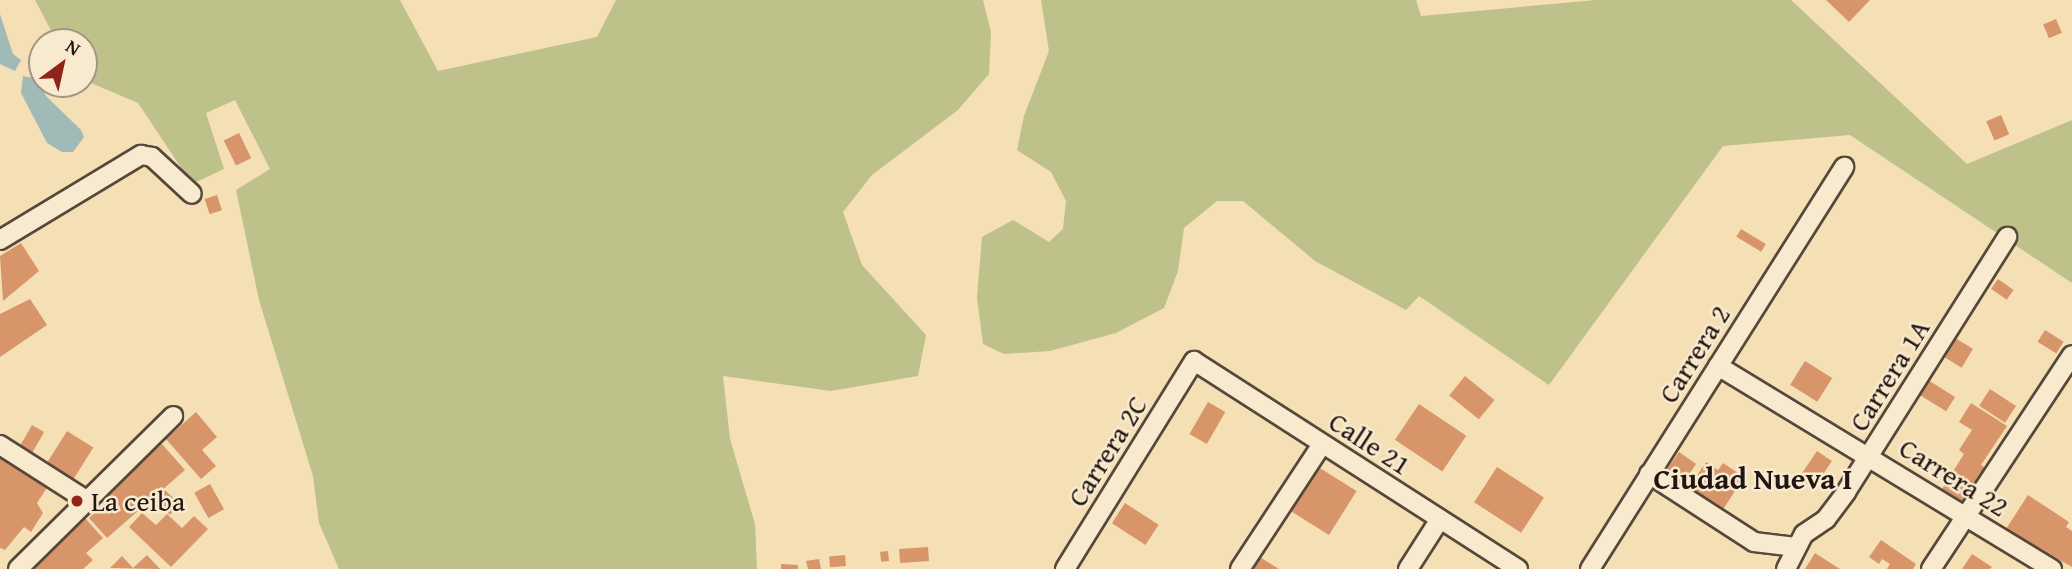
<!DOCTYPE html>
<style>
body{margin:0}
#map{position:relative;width:2072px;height:569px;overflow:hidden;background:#f5dfb5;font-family:"Gentium Book Plus",serif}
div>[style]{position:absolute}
.green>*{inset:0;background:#bfc18b}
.water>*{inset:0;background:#a0bab8}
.building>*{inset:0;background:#d9956a;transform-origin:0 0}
.roads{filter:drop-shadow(2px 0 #56483a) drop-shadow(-2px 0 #56483a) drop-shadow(0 2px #56483a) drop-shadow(0 -2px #56483a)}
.minor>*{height:18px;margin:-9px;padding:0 9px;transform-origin:9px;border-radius:9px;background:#f8eacf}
.dots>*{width:19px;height:19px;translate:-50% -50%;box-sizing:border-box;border:4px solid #f8eacf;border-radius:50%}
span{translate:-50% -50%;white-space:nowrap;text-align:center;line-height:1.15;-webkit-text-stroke:5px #f8eacf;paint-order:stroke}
.street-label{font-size:28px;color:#211611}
.poi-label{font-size:28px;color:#211611}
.left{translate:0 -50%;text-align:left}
.neighbourhood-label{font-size:30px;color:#211611;font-weight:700}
.north{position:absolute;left:28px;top:28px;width:70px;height:70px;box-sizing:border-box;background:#f8eacf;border:2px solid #a29583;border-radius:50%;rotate:33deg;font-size:19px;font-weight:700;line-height:28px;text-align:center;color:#211611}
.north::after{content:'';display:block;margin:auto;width:24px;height:32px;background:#8f2418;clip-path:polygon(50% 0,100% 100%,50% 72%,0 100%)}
</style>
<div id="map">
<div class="green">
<i style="clip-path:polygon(35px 0,400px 0,438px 71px,597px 37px,616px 0,983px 0,991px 32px,989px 74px,958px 110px,872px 175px,843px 212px,862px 265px,926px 335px,918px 376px,831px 391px,723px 376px,730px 439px,755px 524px,757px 569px,339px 569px,319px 523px,313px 476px,259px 300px,236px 190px,270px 169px,235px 100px,206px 113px,224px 169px,192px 184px,138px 103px,84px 80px,84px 42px,57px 42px)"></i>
<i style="clip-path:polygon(1041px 0,1416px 0,1421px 16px,1596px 0,1791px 0,1967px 164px,2072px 120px,2072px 283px,1850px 135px,1723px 146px,1549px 385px,1419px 296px,1406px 310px,1315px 261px,1243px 201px,1217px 201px,1184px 228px,1178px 271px,1164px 308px,1116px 333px,1050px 351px,1004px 354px,983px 344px,977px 298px,982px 237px,1013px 220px,1049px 242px,1063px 229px,1066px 201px,1051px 172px,1017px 150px,1024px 116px,1049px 51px)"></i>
</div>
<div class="water">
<i style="clip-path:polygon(0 14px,13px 54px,21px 60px,15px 71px,0 64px)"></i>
<i style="clip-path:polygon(23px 76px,39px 79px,46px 96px,81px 130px,84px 137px,73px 152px,62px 152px,47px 143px,21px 93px)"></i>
</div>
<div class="building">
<i style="clip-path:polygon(1826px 0,1870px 0,1849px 22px)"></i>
<i style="left:2056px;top:19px;width:15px;height:14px;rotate:67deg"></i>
<i style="left:2001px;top:115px;width:21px;height:16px;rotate:67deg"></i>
<i style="left:239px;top:133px;width:28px;height:17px;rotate:64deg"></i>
<i style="left:217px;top:195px;width:16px;height:13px;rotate:72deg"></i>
<i style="left:1741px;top:229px;width:29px;height:9px;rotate:31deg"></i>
<i style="clip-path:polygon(21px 243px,39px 271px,3px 301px,0 256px)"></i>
<i style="left:1998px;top:279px;width:19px;height:12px;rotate:35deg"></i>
<i style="clip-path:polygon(30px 299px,47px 325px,0 357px,0 314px)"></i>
<i style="left:2045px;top:330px;width:22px;height:14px;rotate:32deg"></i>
<i style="left:1955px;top:338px;width:21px;height:22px;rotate:31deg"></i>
<i style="left:1805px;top:361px;width:32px;height:28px;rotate:32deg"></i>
<i style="left:1465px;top:376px;width:38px;height:25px;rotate:39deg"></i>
<i style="left:1928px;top:380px;width:32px;height:17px;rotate:32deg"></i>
<i style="left:1990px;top:389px;width:31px;height:20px;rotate:33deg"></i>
<i style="left:1208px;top:402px;width:20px;height:37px;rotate:30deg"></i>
<i style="clip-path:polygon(1971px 403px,2007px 426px,1981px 465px,1989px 470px,1967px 505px,1942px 489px,1964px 454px,1959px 450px,1972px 430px,1959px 422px)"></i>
<i style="left:1419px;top:404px;width:57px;height:43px;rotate:34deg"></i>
<i style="clip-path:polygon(196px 412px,217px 437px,202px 450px,216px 466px,201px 479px,166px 439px)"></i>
<i style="left:32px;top:425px;width:14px;height:25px;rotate:30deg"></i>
<i style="left:67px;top:431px;width:31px;height:41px;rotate:32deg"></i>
<i style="clip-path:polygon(162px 444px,185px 470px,107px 538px,89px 518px,106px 503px,101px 497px)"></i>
<i style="left:1817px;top:451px;width:18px;height:33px;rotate:34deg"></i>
<i style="left:1679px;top:452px;width:21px;height:25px;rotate:35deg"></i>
<i style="clip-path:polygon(0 458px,48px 486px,37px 503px,43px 513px,31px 532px,24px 527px,5px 550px,0 548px)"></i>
<i style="clip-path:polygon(1706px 462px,1718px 470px,1723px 463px,1744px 477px,1722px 511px,1688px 489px)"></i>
<i style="left:1315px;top:465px;width:49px;height:52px;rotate:32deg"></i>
<i style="left:1497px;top:467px;width:56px;height:42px;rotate:33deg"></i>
<i style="left:210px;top:484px;width:29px;height:18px;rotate:61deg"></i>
<i style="left:165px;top:490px;width:21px;height:14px;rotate:45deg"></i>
<i style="clip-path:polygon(2028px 495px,2069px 522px,2066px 527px,2072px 531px,2072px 567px,2006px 529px)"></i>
<i style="left:1125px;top:503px;width:40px;height:24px;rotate:33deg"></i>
<i style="clip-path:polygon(142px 513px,156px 525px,167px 514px,182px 528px,194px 516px,208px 529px,171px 567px,129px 527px)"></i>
<i style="clip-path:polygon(85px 518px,103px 538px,86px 553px,93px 560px,83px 569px,32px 569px)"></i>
<i style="clip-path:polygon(1881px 540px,1916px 564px,1913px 569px,1887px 569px,1890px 564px,1882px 559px,1879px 564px,1869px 557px)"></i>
<i style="left:928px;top:547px;width:14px;height:29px;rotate:86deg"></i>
<i style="left:888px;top:551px;width:10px;height:8px;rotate:84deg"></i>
<i style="clip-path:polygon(1815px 553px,1840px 569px,1805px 569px)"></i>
<i style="clip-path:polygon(1255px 554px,1279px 569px,1246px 569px)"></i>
<i style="clip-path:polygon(1972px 554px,1992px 567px,1990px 569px,1962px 569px)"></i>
<i style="clip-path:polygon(147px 555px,160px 569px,110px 568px,122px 556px,133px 568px)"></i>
<i style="left:845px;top:555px;width:11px;height:16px;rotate:85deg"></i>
<i style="clip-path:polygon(819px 559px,821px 569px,808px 569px,806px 561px)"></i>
<i style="clip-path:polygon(781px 564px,798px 565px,798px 569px,781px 569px)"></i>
</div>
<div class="roads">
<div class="minor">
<i style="left:0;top:240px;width:165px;rotate:-31.1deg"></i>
<i style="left:141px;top:155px;width:11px;rotate:10deg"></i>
<i style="left:152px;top:157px;width:54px;rotate:42.8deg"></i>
<i style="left:1718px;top:366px;width:391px;rotate:31.3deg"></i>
<i style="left:0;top:445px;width:102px;rotate:32.6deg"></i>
<i style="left:1649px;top:474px;width:125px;rotate:32.9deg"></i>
<i style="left:1754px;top:542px;width:42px;rotate:6.8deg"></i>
<i style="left:18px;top:569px;width:218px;rotate:-44.6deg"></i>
<i style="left:1065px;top:569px;width:245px;rotate:-58.2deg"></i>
<i style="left:1194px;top:361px;width:385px;rotate:32.7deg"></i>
<i style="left:1240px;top:569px;width:149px;rotate:-56.7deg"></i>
<i style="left:1408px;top:569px;width:59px;rotate:-57.4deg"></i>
<i style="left:1590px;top:569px;width:476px;rotate:-57.7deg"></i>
<i style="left:1786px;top:569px;width:39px;rotate:-63deg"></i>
<i style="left:1804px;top:534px;width:27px;rotate:-34deg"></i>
<i style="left:1826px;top:519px;width:34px;rotate:-53deg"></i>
<i style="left:1846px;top:492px;width:302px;rotate:-57.7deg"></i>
<i style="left:1931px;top:569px;width:256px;rotate:-56.6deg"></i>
</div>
</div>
<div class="dots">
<i style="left:77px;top:501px;background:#8f2418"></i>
</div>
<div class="street-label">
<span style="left:1694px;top:354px;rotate:-58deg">Carrera 2</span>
<span style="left:1889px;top:375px;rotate:-58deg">Carrera 1A</span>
<span style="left:1370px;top:443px;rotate:33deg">Calle 21</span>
<span style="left:1107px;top:451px;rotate:-58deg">Carrera 2C</span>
<span style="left:1954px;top:477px;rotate:32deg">Carrera 22</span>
</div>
<div class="poi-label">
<span class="left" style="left:91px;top:501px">La ceiba</span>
</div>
<div class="neighbourhood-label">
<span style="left:1753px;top:478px">Ciudad Nueva I</span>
</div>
<div class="north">N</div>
</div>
